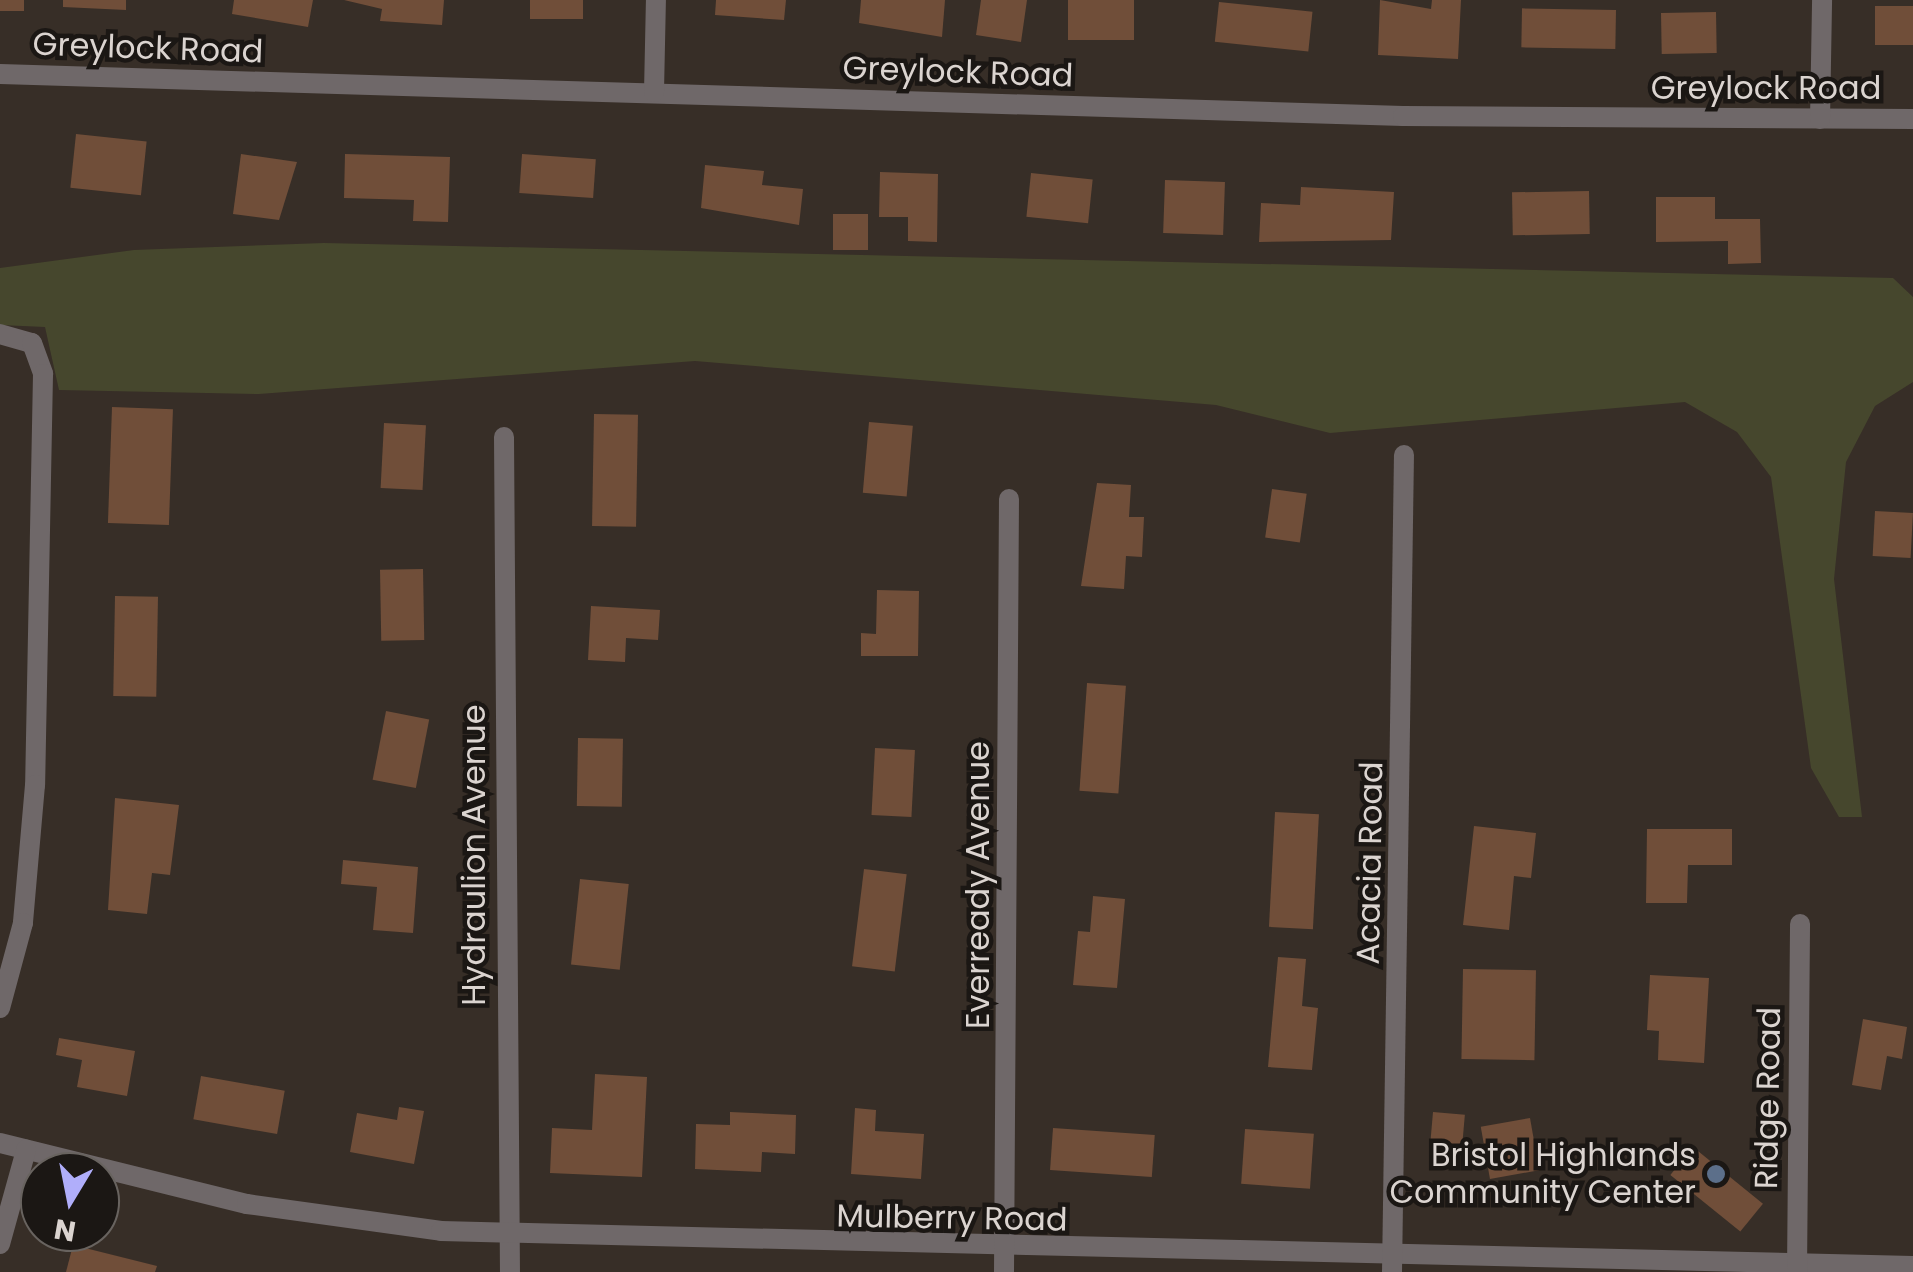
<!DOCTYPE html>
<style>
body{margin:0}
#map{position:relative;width:1913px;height:1272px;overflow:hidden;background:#372e27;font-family:Poppins,sans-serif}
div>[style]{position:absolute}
.green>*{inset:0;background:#46472d}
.building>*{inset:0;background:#704e39;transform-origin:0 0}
.street>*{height:20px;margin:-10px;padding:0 10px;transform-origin:10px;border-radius:10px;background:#6f6869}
.dots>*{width:28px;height:28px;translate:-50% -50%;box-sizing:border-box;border:5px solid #1b1714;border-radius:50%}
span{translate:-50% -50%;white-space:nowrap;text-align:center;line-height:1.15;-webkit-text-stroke:9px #1b1714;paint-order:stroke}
.street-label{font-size:32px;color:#dbd4d0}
.poi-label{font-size:32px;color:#dbd4d0}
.right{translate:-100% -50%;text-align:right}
.north{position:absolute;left:20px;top:1152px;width:100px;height:100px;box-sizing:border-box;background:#1b1714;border:2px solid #68635f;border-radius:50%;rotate:190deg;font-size:28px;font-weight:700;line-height:40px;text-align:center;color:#dbd4d0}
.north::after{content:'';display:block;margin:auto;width:35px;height:45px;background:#b0aefa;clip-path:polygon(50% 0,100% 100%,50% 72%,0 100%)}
</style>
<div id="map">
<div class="green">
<i style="clip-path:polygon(324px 243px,1893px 278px,1913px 297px,1913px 382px,1875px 406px,1846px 462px,1834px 579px,1862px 817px,1839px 817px,1811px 768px,1771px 477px,1737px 432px,1685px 402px,1330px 433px,1216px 405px,695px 361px,259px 394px,59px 390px,45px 327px,0 325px,0 268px,134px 250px)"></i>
</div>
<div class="building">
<i style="left:0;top:0;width:24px;height:11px"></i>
<i style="clip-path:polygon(63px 0,126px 0,126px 10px,63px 7px)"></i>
<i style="clip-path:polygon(234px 0,313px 0,308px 27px,232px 14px)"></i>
<i style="clip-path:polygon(344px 0,444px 0,442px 25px,380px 21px,382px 9px)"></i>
<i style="left:530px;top:0;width:53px;height:19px"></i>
<i style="clip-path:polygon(716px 0,786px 0,784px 20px,715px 15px)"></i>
<i style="clip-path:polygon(861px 0,945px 0,942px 37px,859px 23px)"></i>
<i style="clip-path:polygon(981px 0,1027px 0,1021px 42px,976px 35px)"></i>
<i style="left:1068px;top:0;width:66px;height:40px"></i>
<i style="clip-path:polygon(1380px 0,1431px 9px,1432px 0,1461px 0,1458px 59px,1378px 55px)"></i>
<i style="left:1219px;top:2px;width:94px;height:40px;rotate:6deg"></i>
<i style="left:1875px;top:6px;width:38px;height:39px"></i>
<i style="left:1616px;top:10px;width:39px;height:94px;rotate:91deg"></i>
<i style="left:1716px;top:12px;width:41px;height:55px;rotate:89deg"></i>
<i style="left:76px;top:134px;width:71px;height:54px;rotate:6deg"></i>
<i style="clip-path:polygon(241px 154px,297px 162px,279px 220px,233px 214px)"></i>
<i style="clip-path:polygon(345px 154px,450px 157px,448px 222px,413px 221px,414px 200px,344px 198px)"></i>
<i style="left:522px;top:154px;width:74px;height:39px;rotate:4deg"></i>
<i style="clip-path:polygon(705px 165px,764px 171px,762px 185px,803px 189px,799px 225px,701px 208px)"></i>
<i style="clip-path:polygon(880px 172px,938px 174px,937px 242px,908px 241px,908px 217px,879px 217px)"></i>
<i style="left:1031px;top:173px;width:62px;height:44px;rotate:6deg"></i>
<i style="left:1165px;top:180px;width:60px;height:53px;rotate:2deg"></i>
<i style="clip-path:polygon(1301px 187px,1394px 192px,1391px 240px,1259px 242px,1261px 203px,1300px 205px)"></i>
<i style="left:1589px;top:191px;width:43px;height:77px;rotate:89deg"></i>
<i style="clip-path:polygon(1656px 197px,1715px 197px,1715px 219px,1760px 219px,1761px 263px,1728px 264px,1728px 241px,1656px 242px)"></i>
<i style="left:833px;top:214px;width:35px;height:36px"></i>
<i style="left:112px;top:407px;width:61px;height:116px;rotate:2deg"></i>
<i style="left:594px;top:414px;width:44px;height:112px;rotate:1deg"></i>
<i style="left:869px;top:422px;width:44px;height:71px;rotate:5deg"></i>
<i style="left:384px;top:423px;width:42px;height:65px;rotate:3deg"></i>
<i style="clip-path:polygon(1097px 483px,1131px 485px,1129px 517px,1144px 517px,1142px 557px,1126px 556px,1124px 589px,1081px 586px)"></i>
<i style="left:1272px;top:489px;width:35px;height:49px;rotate:8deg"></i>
<i style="left:1875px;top:511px;width:38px;height:45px;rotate:3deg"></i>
<i style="left:423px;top:569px;width:71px;height:43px;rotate:89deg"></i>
<i style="clip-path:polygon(877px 590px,919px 591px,918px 656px,861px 656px,861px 633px,876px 634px)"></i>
<i style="left:115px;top:596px;width:43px;height:100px;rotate:1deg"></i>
<i style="clip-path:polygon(591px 606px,660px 610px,658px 640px,626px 638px,625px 662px,588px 660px)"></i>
<i style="left:1087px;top:683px;width:39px;height:108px;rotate:4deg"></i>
<i style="left:386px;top:711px;width:44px;height:70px;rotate:11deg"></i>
<i style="left:578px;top:738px;width:45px;height:68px;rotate:1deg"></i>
<i style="left:875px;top:748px;width:40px;height:67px;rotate:3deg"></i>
<i style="clip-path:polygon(115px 798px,179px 805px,170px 875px,152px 873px,147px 914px,108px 910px)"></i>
<i style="left:1275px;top:812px;width:44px;height:115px;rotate:3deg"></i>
<i style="clip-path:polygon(1474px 826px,1536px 833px,1531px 878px,1514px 876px,1509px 930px,1463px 925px)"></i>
<i style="clip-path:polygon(1647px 829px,1732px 829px,1732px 865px,1688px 865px,1687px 903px,1646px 903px)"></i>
<i style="clip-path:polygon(343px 860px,418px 867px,413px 933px,373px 930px,377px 887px,341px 884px)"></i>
<i style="left:864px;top:869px;width:43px;height:98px;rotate:7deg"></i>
<i style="left:580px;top:879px;width:49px;height:86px;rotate:6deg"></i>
<i style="clip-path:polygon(1093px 896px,1125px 899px,1117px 988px,1073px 985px,1078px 931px,1090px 932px)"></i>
<i style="clip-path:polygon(1278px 957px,1306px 959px,1302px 1006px,1318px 1008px,1312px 1070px,1268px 1067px)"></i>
<i style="left:1463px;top:969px;width:73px;height:90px;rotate:1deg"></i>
<i style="clip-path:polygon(1650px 975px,1709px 978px,1704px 1063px,1658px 1060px,1659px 1031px,1647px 1030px)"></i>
<i style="clip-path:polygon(1863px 1019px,1907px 1027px,1902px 1059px,1887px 1056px,1881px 1090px,1852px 1085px)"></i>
<i style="clip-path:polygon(59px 1038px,135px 1051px,127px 1096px,77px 1087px,82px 1060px,56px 1055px)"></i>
<i style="clip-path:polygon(595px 1074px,647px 1077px,642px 1177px,550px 1173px,552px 1128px,592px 1130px)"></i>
<i style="left:201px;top:1076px;width:85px;height:44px;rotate:10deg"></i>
<i style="clip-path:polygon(399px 1107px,424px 1111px,414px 1164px,350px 1152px,357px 1113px,397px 1120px)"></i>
<i style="clip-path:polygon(855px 1108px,876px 1110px,875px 1131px,924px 1134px,921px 1179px,851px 1174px)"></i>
<i style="clip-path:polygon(730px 1112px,796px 1115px,795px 1154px,762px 1152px,761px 1172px,695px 1169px,696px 1124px,730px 1125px)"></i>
<i style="left:1433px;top:1112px;width:32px;height:32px;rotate:5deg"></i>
<i style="left:1530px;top:1118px;width:53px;height:50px;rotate:80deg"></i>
<i style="left:1053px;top:1128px;width:102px;height:42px;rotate:4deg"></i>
<i style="left:1245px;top:1129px;width:69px;height:55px;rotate:4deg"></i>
<i style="left:1693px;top:1147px;width:90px;height:36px;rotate:39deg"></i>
<i style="clip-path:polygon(73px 1245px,157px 1266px,155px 1272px,66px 1272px)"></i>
</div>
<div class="street">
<i style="left:0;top:74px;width:1404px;rotate:1.71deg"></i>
<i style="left:1403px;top:116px;width:510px;rotate:0.34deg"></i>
<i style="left:654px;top:92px;width:92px;rotate:-88.8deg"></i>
<i style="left:1820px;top:119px;width:119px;rotate:-89deg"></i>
<i style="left:0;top:334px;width:33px;rotate:16deg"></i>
<i style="left:32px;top:343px;width:33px;rotate:70deg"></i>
<i style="left:43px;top:374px;width:411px;rotate:91.1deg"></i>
<i style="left:35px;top:785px;width:139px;rotate:95deg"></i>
<i style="left:23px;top:923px;width:88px;rotate:105.1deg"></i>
<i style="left:504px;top:437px;width:835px;rotate:89.59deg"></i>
<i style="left:0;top:1143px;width:254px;rotate:13.9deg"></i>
<i style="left:247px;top:1204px;width:196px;rotate:7.9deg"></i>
<i style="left:441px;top:1231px;width:1472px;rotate:1.36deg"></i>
<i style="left:0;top:1244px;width:98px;rotate:-74.5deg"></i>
<i style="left:1004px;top:1272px;width:773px;rotate:-89.63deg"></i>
<i style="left:1392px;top:1272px;width:817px;rotate:-89.16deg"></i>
<i style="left:1797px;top:1272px;width:348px;rotate:-89.5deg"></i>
</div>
<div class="dots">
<i style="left:1716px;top:1174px;background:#5c6f8a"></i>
</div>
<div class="street-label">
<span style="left:148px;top:48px;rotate:2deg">Greylock Road</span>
<span style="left:958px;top:72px;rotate:2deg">Greylock Road</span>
<span style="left:1766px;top:88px">Greylock Road</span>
<span style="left:474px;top:855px;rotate:-90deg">Hydraulion Avenue</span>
<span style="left:1370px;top:863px;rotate:-89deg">Acacia Road</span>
<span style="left:978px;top:885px;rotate:-90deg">Everready Avenue</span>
<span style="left:1768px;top:1098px;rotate:-89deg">Ridge Road</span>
<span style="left:952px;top:1218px;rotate:1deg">Mulberry Road</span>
</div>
<div class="poi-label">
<span class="right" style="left:1696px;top:1174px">Bristol Highlands<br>Community Center</span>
</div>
<div class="north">N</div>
</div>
